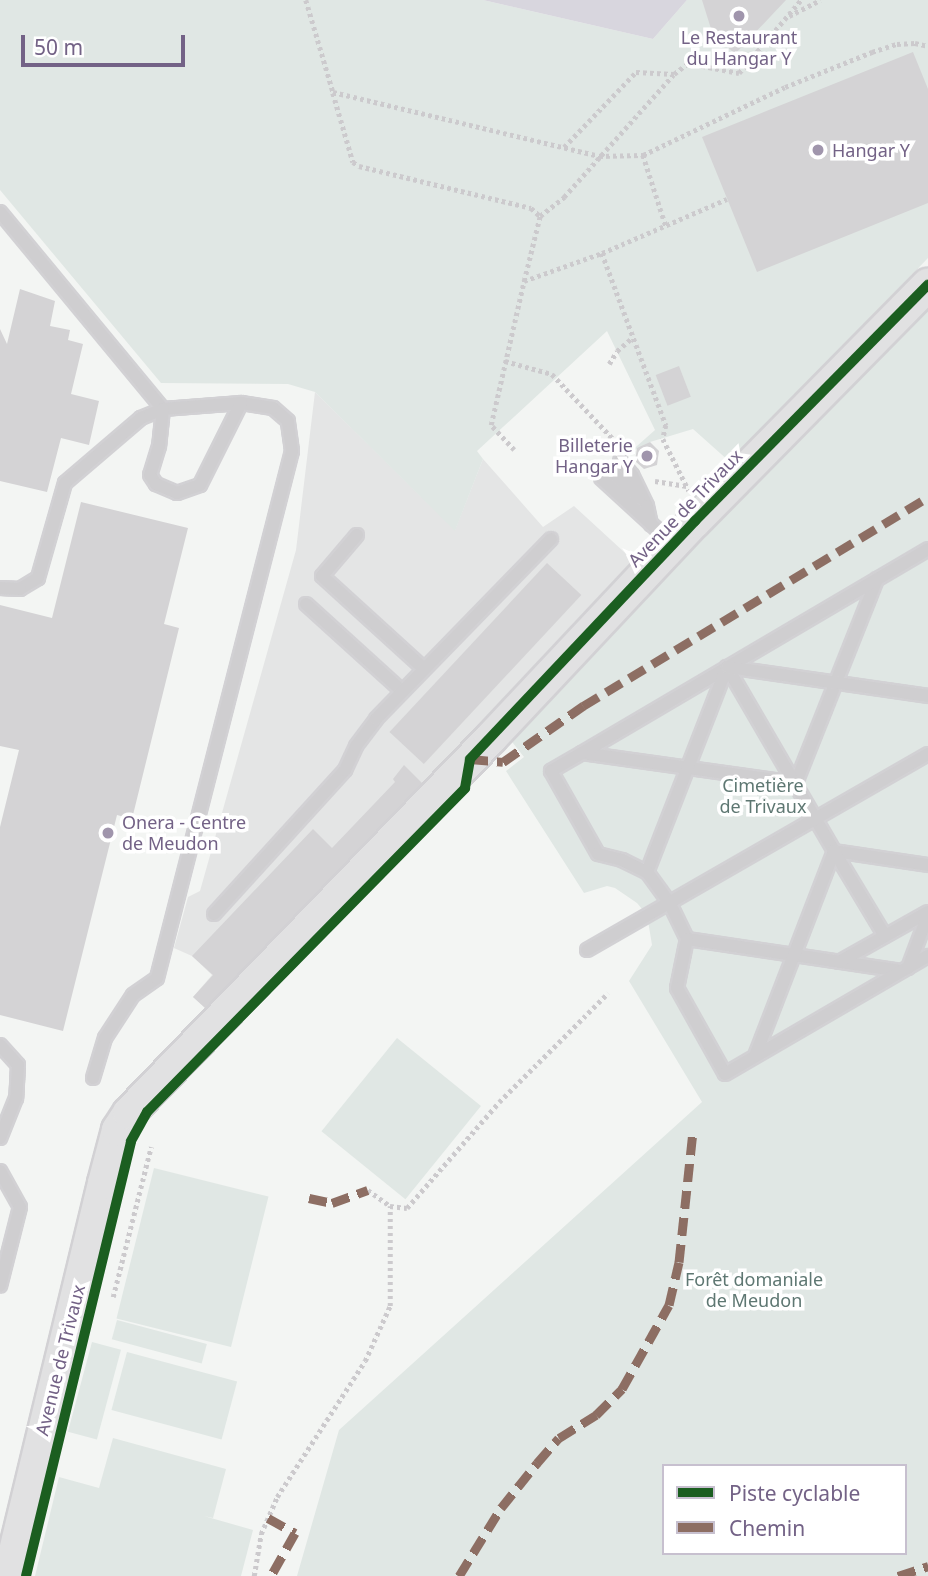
<!DOCTYPE html>
<meta charset="utf-8">
<style>
body{margin:0}
#map{position:relative;width:928px;height:1576px;overflow:hidden;background:#f3f5f3;font-family:"Noto Sans",sans-serif}
div>[style]{position:absolute}
.built>*{inset:0;background:#e4e5e5}
.green>*{inset:0;background:#e0e7e4;transform-origin:0 0}
.water>*{inset:0;background:#d8d6de}
.building>*{inset:0;background:#d4d3d5;transform-origin:0 0}
.path>*{height:4.5px;margin-top:-2.25px;transform-origin:0;background:repeating-linear-gradient(90deg,#cccacd 0 3.5px,transparent 0 7px)}
.roads{filter:drop-shadow(2px 0 #d2d1d4) drop-shadow(-2px 0 #d2d1d4) drop-shadow(0 2px #d2d1d4) drop-shadow(0 -2px #d2d1d4)}
.service>*{height:12px;margin:-6px;padding:0 6px;transform-origin:6px;border-radius:6px;background:#cfced0}
.secondary>*{height:32px;margin:-16px;padding:0 16px;transform-origin:16px;border-radius:16px;background:#e1e1e2}
.quiet>*{height:9px;margin-top:-4.5px;transform-origin:0;background:repeating-linear-gradient(90deg,#8d6e63 0 18px,transparent 0 27px)}
.cycleway>*{height:10px;margin:-5px;padding:0 5px;transform-origin:5px;border-radius:5px;background:#1b5e20}
.dots>*{width:19px;height:19px;translate:-50% -50%;box-sizing:border-box;border:4px solid #fff;border-radius:50%}
span{translate:-50% -50%;white-space:nowrap;text-align:center;line-height:1.15;-webkit-text-stroke:7px #fff;paint-order:stroke}
.poi-label{font-size:18px;color:#736286}
.left{translate:0 -50%;text-align:left}
.right{translate:-100% -50%;text-align:right}
.street-label{font-size:18px;color:#736286}
.park-label{font-size:18px;color:#5e7772}
.legend{position:absolute;left:662px;top:1464px;width:245px;height:91px;box-sizing:border-box;background:#fff;border:2px solid #c7c0cf;margin:0;padding:9px 12px;list-style:none;font-size:21px;color:#736286}
.legend li{display:flex;align-items:center;gap:14px;height:35px}
.legend b{width:35px;border:2px solid #c7c0cf}
.scale{position:absolute;left:21px;top:35px;width:164px;height:32px;box-sizing:border-box;border:4px solid #736286;border-top:0;padding-left:9px;font-size:21px;line-height:24px;white-space:nowrap;color:#736286;-webkit-text-stroke:5px #fff;paint-order:stroke}
</style>
<div id="map">
<div class="built">
<i style="clip-path:polygon(315px 392px,455px 530px,483px 459px,543px 527px,574px 506px,635px 562px,207px 1009px,193px 997px,212px 975px,192px 956px,174px 948px,188px 897px,200px 891px,296px 550px)"></i>
</div>
<div class="green">
<i style="clip-path:polygon(0 0,483px 0,653px 39px,687px 0,928px 0,928px 258px,730px 462px,693px 429px,650px 442px,628px 454px,655px 430px,607px 331px,477px 451px,483px 459px,455px 531px,315px 392px,288px 384px,161px 383px,0 190px)"></i>
<i style="clip-path:polygon(evenodd,928px 298px,928px 1576px,297px 1576px,339px 1430px,702px 1102px,629px 981px,652px 945px,647px 915px,637px 903px,615px 888px,607px 886px,584px 893px,506px 771px,524px 757px,505px 733px,928px 298px,664px 1466px,905px 1466px,905px 1553px,664px 1553px,664px 1466px)"></i>
<i style="left:397px;top:1038px;width:108px;height:120px;rotate:39deg"></i>
<i style="left:154px;top:1168px;width:118px;height:155px;rotate:14deg"></i>
<i style="left:117px;top:1320px;width:93px;height:20px;rotate:15deg"></i>
<i style="left:92px;top:1342px;width:30px;height:93px;rotate:15deg"></i>
<i style="left:127px;top:1352px;width:114px;height:60px;rotate:15deg"></i>
<i style="clip-path:polygon(113px 1438px,226px 1469px,213px 1518px,204px 1516px,253px 1530px,241px 1576px,35px 1576px,59px 1477px,99px 1488px)"></i>
</div>
<div class="water">
<i style="clip-path:polygon(483px 0,687px 0,653px 39px)"></i>
</div>
<div class="building">
<i style="clip-path:polygon(702px 0,786px 0,735px 54px,712px 32px)"></i>
<i style="clip-path:polygon(913px 52px,928px 89px,928px 203px,757px 272px,702px 137px)"></i>
<i style="clip-path:polygon(20px 289px,55px 301px,50px 326px,70px 330px,68px 340px,83px 344px,71px 394px,99px 401px,89px 445px,61px 438px,47px 492px,0 481px,0 329px,7px 344px)"></i>
<i style="left:679px;top:366px;width:33px;height:25px;rotate:69deg"></i>
<i style="clip-path:polygon(650px 442px,659px 451px,657px 465px,644px 469px,635px 461px,637px 448px)"></i>
<i style="clip-path:polygon(81px 502px,188px 528px,164px 624px,179px 628px,132px 819px,117px 815px,63px 1031px,0 1015px,0 827px,19px 750px,0 746px,0 605px,52px 618px)"></i>
<i style="left:547px;top:563px;width:47px;height:231px;rotate:43deg"></i>
<i style="clip-path:polygon(404px 765px,422px 783px,205px 1008px,193px 997px,213px 975px,192px 956px,313px 829px,332px 848px,395px 782px,393px 779px)"></i>
</div>
<div class="path">
<i style="left:306px;top:0;width:96px;rotate:73.6deg"></i>
<i style="left:333px;top:92px;width:274px;rotate:13.5deg"></i>
<i style="left:599px;top:156px;width:44px;rotate:-1.3deg"></i>
<i style="left:643px;top:155px;width:157px;rotate:-25.6deg"></i>
<i style="left:785px;top:87px;width:94px;rotate:-21.9deg"></i>
<i style="left:872px;top:52px;width:26px;rotate:-18deg"></i>
<i style="left:897px;top:44px;width:18px;rotate:-3deg"></i>
<i style="left:915px;top:43px;width:13px;rotate:13deg"></i>
<i style="left:789px;top:16px;width:35px;rotate:-27deg"></i>
<i style="left:333px;top:93px;width:72px;rotate:73.8deg"></i>
<i style="left:353px;top:162px;width:7px;rotate:34deg"></i>
<i style="left:359px;top:166px;width:177px;rotate:13.7deg"></i>
<i style="left:531px;top:208px;width:12px;rotate:42deg"></i>
<i style="left:564px;top:147px;width:104px;rotate:-46.2deg"></i>
<i style="left:636px;top:72px;width:38px;rotate:3deg"></i>
<i style="left:674px;top:74px;width:18px;rotate:-38deg"></i>
<i style="left:688px;top:63px;width:52px;rotate:11.1deg"></i>
<i style="left:739px;top:73px;width:96px;rotate:-49.7deg"></i>
<i style="left:643px;top:155px;width:75px;rotate:72.1deg"></i>
<i style="left:602px;top:253px;width:136px;rotate:-23.4deg"></i>
<i style="left:524px;top:281px;width:67px;rotate:-76.2deg"></i>
<i style="left:540px;top:216px;width:31px;rotate:-38deg"></i>
<i style="left:564px;top:197px;width:164px;rotate:-48.2deg"></i>
<i style="left:505px;top:361px;width:49px;rotate:15.5deg"></i>
<i style="left:552px;top:374px;width:98px;rotate:46.7deg"></i>
<i style="left:609px;top:364px;width:15px;rotate:-58deg"></i>
<i style="left:617px;top:351px;width:21px;rotate:-41deg"></i>
<i style="left:514px;top:450px;width:34px;rotate:-133deg"></i>
<i style="left:491px;top:425px;width:148px;rotate:-77.1deg"></i>
<i style="left:524px;top:281px;width:83px;rotate:-19.7deg"></i>
<i style="left:602px;top:253px;width:184px;rotate:69.6deg"></i>
<i style="left:666px;top:425px;width:14px;rotate:102deg"></i>
<i style="left:663px;top:439px;width:58px;rotate:63.4deg"></i>
<i style="left:655px;top:481px;width:32px;rotate:9deg"></i>
<i style="left:368px;top:1190px;width:27px;rotate:36deg"></i>
<i style="left:390px;top:1206px;width:17px;rotate:7deg"></i>
<i style="left:407px;top:1208px;width:140px;rotate:-49deg"></i>
<i style="left:499px;top:1102px;width:154px;rotate:-45deg"></i>
<i style="left:113px;top:1297px;width:155px;rotate:-75.8deg"></i>
<i style="left:254px;top:1576px;width:43px;rotate:-80.5deg"></i>
<i style="left:261px;top:1534px;width:40px;rotate:-66.6deg"></i>
<i style="left:277px;top:1497px;width:162px;rotate:-57.1deg"></i>
<i style="left:365px;top:1361px;width:60px;rotate:-65.6deg"></i>
<i style="left:390px;top:1306px;width:100px;rotate:-90deg"></i>
</div>
<div class="roads">
<div class="service">
<i style="left:0;top:212px;width:256px;rotate:50.4deg"></i>
<i style="left:163px;top:409px;width:24px;rotate:158deg"></i>
<i style="left:141px;top:418px;width:100px;rotate:139.5deg"></i>
<i style="left:65px;top:483px;width:99px;rotate:105.9deg"></i>
<i style="left:38px;top:578px;width:21px;rotate:149deg"></i>
<i style="left:20px;top:589px;width:20px;rotate:-177deg"></i>
<i style="left:620px;top:461px;width:18px;rotate:49deg"></i>
<i style="left:632px;top:475px;width:34px;rotate:64deg"></i>
<i style="left:647px;top:506px;width:19px;rotate:78deg"></i>
<i style="left:610px;top:470px;width:40px;rotate:44deg"></i>
<i style="left:601px;top:478px;width:98px;rotate:42.5deg"></i>
<i style="left:357px;top:535px;width:54px;rotate:130.5deg"></i>
<i style="left:322px;top:576px;width:137px;rotate:42.3deg"></i>
<i style="left:877px;top:579px;width:219px;rotate:111.7deg"></i>
<i style="left:796px;top:783px;width:216px;rotate:-172deg"></i>
<i style="left:582px;top:753px;width:402px;rotate:-30.5deg"></i>
<i style="left:306px;top:604px;width:130px;rotate:42.2deg"></i>
<i style="left:727px;top:667px;width:220px;rotate:111.3deg"></i>
<i style="left:647px;top:872px;width:39px;rotate:54deg"></i>
<i style="left:670px;top:904px;width:39px;rotate:64deg"></i>
<i style="left:687px;top:939px;width:215px;rotate:8.5deg"></i>
<i style="left:727px;top:667px;width:213px;rotate:59.8deg"></i>
<i style="left:834px;top:851px;width:95px;rotate:8.5deg"></i>
<i style="left:727px;top:667px;width:203px;rotate:8.2deg"></i>
<i style="left:582px;top:753px;width:36px;rotate:150deg"></i>
<i style="left:551px;top:771px;width:95px;rotate:60.5deg"></i>
<i style="left:598px;top:854px;width:25px;rotate:14deg"></i>
<i style="left:622px;top:860px;width:28px;rotate:26deg"></i>
<i style="left:214px;top:914px;width:195px;rotate:-47.7deg"></i>
<i style="left:345px;top:770px;width:26px;rotate:-65deg"></i>
<i style="left:356px;top:746px;width:34px;rotate:-53deg"></i>
<i style="left:376px;top:719px;width:251px;rotate:-45.8deg"></i>
<i style="left:687px;top:939px;width:50px;rotate:101.5deg"></i>
<i style="left:677px;top:988px;width:98px;rotate:60.8deg"></i>
<i style="left:725px;top:1074px;width:235px;rotate:-30.2deg"></i>
<i style="left:587px;top:950px;width:393px;rotate:-29.9deg"></i>
<i style="left:839px;top:962px;width:102px;rotate:-29.3deg"></i>
<i style="left:908px;top:968px;width:57px;rotate:-69.3deg"></i>
<i style="left:0;top:1045px;width:27px;rotate:48deg"></i>
<i style="left:18px;top:1065px;width:33px;rotate:93deg"></i>
<i style="left:16px;top:1098px;width:43px;rotate:111.8deg"></i>
<i style="left:755px;top:1056px;width:220px;rotate:-68.9deg"></i>
<i style="left:834px;top:851px;width:99px;rotate:59deg"></i>
<i style="left:93px;top:1078px;width:42px;rotate:-73.3deg"></i>
<i style="left:105px;top:1038px;width:51px;rotate:-56.9deg"></i>
<i style="left:133px;top:995px;width:29px;rotate:-35deg"></i>
<i style="left:157px;top:978px;width:544px;rotate:-75.63deg"></i>
<i style="left:292px;top:451px;width:30px;rotate:-98deg"></i>
<i style="left:288px;top:421px;width:20px;rotate:-139deg"></i>
<i style="left:273px;top:408px;width:32px;rotate:-171deg"></i>
<i style="left:241px;top:403px;width:78px;rotate:175.6deg"></i>
<i style="left:163px;top:409px;width:37px;rotate:96deg"></i>
<i style="left:159px;top:446px;width:30px;rotate:107deg"></i>
<i style="left:150px;top:475px;width:11px;rotate:56deg"></i>
<i style="left:156px;top:484px;width:23px;rotate:23deg"></i>
<i style="left:177px;top:493px;width:24px;rotate:-19deg"></i>
<i style="left:200px;top:485px;width:92px;rotate:-63.4deg"></i>
<i style="left:0;top:1171px;width:41px;rotate:60.9deg"></i>
<i style="left:20px;top:1207px;width:81px;rotate:104.2deg"></i>
</div>
<div class="secondary">
<i style="left:9px;top:1576px;width:404px;rotate:-76.4deg"></i>
<i style="left:104px;top:1183px;width:55px;rotate:-75.2deg"></i>
<i style="left:118px;top:1130px;width:20px;rotate:-57deg"></i>
<i style="left:129px;top:1113px;width:521px;rotate:-46.01deg"></i>
<i style="left:491px;top:738px;width:298px;rotate:-46.8deg"></i>
<i style="left:695px;top:521px;width:332px;rotate:-45.4deg"></i>
</div>
</div>
<div class="quiet">
<i style="left:470px;top:759px;width:33px;rotate:5deg"></i>
<i style="left:503px;top:762px;width:98px;rotate:-35deg"></i>
<i style="left:583px;top:706px;width:403px;rotate:-31.2deg"></i>
<i style="left:309px;top:1198px;width:24px;rotate:12deg"></i>
<i style="left:332px;top:1203px;width:38px;rotate:-20deg"></i>
<i style="left:268px;top:1518px;width:31px;rotate:29deg"></i>
<i style="left:295px;top:1533px;width:49px;rotate:119.2deg"></i>
<i style="left:459px;top:1576px;width:80px;rotate:-58.3deg"></i>
<i style="left:501px;top:1508px;width:58px;rotate:-51.3deg"></i>
<i style="left:537px;top:1463px;width:33px;rotate:-49deg"></i>
<i style="left:559px;top:1438px;width:44px;rotate:-31.9deg"></i>
<i style="left:596px;top:1415px;width:37px;rotate:-45deg"></i>
<i style="left:622px;top:1389px;width:96px;rotate:-60.8deg"></i>
<i style="left:669px;top:1305px;width:44px;rotate:-76.9deg"></i>
<i style="left:679px;top:1262px;width:131px;rotate:-83.9deg"></i>
<i style="left:898px;top:1576px;width:32px;rotate:-18deg"></i>
</div>
<div class="cycleway">
<i style="left:26px;top:1576px;width:447px;rotate:-76.4deg"></i>
<i style="left:131px;top:1141px;width:33px;rotate:-61deg"></i>
<i style="left:147px;top:1112px;width:454px;rotate:-45.5deg"></i>
<i style="left:465px;top:788px;width:29px;rotate:-80deg"></i>
<i style="left:470px;top:759px;width:328px;rotate:-46.6deg"></i>
<i style="left:695px;top:521px;width:332px;rotate:-45.4deg"></i>
</div>
<div class="dots">
<i style="left:739px;top:16px;background:#a095ac"></i>
<i style="left:818px;top:150px;background:#a095ac"></i>
<i style="left:647px;top:456px;background:#a095ac"></i>
<i style="left:108px;top:833px;background:#a095ac"></i>
</div>
<div class="poi-label">
<span style="left:739px;top:48px">Le Restaurant<br>du Hangar Y</span>
<span class="left" style="left:832px;top:150px">Hangar Y</span>
<span class="right" style="left:633px;top:456px">Billeterie<br>Hangar Y</span>
<span class="left" style="left:122px;top:833px">Onera - Centre<br>de Meudon</span>
</div>
<div class="street-label">
<span style="left:685px;top:508px;rotate:-46deg">Avenue de Trivaux</span>
<span style="left:60px;top:1360px;rotate:-76deg">Avenue de Trivaux</span>
</div>
<div class="park-label">
<span style="left:763px;top:796px">Cimetière<br>de Trivaux</span>
<span style="left:754px;top:1290px">Forêt domaniale<br>de Meudon</span>
</div>
<ul class="legend">
<li><b style="height:9px;background:#1b5e20"></b>Piste cyclable</li>
<li><b style="height:9px;background:#8d6e63"></b>Chemin</li>
</ul>
<div class="scale">50 m</div>
</div>
